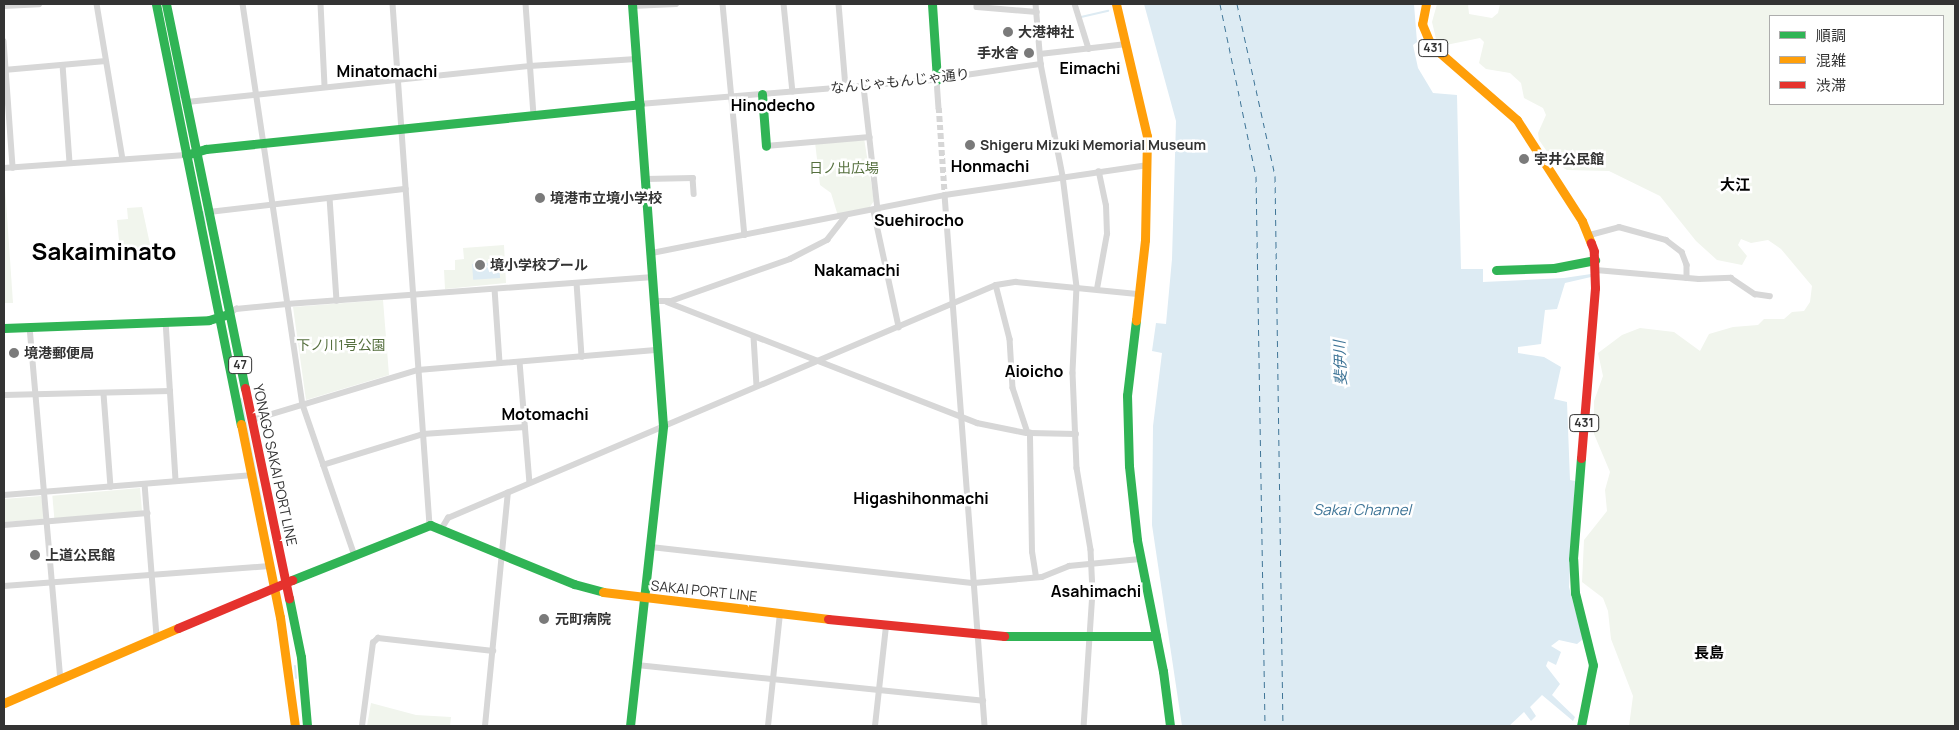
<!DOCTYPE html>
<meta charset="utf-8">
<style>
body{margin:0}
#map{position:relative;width:1959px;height:730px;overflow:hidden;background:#fff;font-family:Manrope,"Noto Sans JP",sans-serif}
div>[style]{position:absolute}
.green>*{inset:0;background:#f1f5ed;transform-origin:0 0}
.water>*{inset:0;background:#ddebf3;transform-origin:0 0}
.stream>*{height:2px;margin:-1px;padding:0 1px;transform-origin:1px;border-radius:1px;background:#ddebf3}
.ferry>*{height:1px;margin-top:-0.5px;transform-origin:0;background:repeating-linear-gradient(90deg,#3f7597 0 6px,transparent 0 11px)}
.street-tunnel>*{height:5.5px;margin-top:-2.75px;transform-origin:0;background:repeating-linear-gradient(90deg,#d6d6d6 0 5.5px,transparent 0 8.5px)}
.street>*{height:5.5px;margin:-2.75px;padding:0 2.75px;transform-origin:2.75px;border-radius:2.75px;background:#d7d7d7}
.fast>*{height:9px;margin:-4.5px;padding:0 4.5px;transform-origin:4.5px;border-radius:4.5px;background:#30b455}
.slow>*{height:9px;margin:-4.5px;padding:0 4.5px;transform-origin:4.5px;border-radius:4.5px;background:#ff9f0a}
.jam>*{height:9px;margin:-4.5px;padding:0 4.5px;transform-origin:4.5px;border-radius:4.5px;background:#e5322d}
.dots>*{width:14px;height:14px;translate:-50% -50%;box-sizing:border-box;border:2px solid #fff;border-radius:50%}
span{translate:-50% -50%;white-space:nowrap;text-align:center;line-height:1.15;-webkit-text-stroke:5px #fff;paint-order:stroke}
.shield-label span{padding:1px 4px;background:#fff;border:1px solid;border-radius:4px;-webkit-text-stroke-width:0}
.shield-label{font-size:12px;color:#333;font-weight:700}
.poi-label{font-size:14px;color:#333;font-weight:700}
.left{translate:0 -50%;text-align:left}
.right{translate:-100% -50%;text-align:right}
.street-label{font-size:14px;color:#333}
.park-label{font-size:14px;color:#56703f}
.neighbourhood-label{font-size:15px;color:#000;font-weight:700}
.water-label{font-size:15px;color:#3f7597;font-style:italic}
.quarter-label{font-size:16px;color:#000;font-weight:700}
.town-label{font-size:24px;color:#000;font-weight:700}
.frame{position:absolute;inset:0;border:5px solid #333;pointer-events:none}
.legend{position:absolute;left:1769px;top:15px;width:175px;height:90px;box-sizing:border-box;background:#fff;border:1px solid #adadad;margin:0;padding:6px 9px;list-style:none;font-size:15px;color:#333}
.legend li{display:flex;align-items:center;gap:10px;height:25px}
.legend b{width:25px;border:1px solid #adadad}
</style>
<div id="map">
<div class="green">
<i style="clip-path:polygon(evenodd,1437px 4px,1468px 4px,1469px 14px,1492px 18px,1498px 13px,1500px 4px,1955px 4px,1955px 726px,1629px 726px,1633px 696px,1611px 639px,1608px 611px,1603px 598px,1582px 582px,1584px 540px,1607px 511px,1605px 490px,1610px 472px,1594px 434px,1594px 401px,1603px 376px,1598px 353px,1622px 335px,1640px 328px,1674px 332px,1700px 351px,1709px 334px,1733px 327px,1758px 325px,1764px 319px,1784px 319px,1792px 312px,1804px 311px,1810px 302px,1812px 286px,1781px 249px,1768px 240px,1751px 243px,1741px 239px,1738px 245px,1747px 256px,1742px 265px,1717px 260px,1696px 241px,1660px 196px,1609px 171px,1567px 170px,1555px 163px,1539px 140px,1538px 133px,1546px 115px,1543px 108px,1524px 98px,1521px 83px,1510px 73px,1486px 69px,1479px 63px,1484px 42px,1480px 38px,1446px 45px,1437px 43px,1432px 22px,1437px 4px,1770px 16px,1943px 16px,1943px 104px,1770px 104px,1770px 16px)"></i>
<i style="clip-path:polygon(864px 138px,874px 201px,869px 208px,838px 216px,831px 193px,820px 185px,815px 142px)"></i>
<i style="clip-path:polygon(4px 172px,13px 303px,4px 303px)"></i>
<i style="clip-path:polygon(142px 207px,151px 249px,120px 251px,117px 220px,128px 219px,127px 208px)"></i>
<i style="clip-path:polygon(504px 245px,506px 283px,445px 289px,444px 270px,455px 270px,455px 260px,464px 259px,463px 248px)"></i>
<i style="clip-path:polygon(383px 300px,389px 375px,306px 400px,293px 307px)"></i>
<i style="left:140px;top:488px;width:24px;height:88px;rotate:85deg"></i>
<i style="clip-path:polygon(41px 496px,45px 517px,42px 519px,4px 522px,4px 499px)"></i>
<i style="clip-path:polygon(371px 703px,416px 715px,451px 717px,450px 726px,367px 726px)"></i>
</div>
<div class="water">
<i style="clip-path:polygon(1144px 4px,1414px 4px,1417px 42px,1413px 45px,1418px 68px,1433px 93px,1457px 95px,1461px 269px,1483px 269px,1483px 282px,1564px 278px,1591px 274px,1591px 277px,1565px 283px,1557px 309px,1545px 310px,1541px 344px,1518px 347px,1518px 353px,1544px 357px,1561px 367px,1554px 399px,1567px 402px,1570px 480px,1575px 481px,1569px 587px,1583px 639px,1577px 644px,1559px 640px,1551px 646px,1561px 652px,1556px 665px,1548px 661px,1546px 666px,1560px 684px,1552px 695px,1575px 717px,1573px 721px,1542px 695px,1530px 707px,1536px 716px,1531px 721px,1524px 712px,1509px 726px,1182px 726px,1152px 525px,1153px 426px,1162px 353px,1152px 351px,1156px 323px,1166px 324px,1172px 259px,1176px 121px)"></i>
<i style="left:499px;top:262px;width:16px;height:27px;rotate:86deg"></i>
</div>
<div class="stream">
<i style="left:1081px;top:17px;width:28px;rotate:-13deg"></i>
<i style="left:174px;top:66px;width:32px;rotate:79deg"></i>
<i style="left:203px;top:212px;width:12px;rotate:81deg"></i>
<i style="left:241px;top:399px;width:112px;rotate:78.7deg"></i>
<i style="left:295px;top:666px;width:12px;rotate:85deg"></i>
</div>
<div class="ferry">
<i style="left:1220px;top:4px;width:176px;rotate:78.2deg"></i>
<i style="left:1256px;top:176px;width:550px;rotate:89.06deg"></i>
<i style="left:1237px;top:4px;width:176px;rotate:77.5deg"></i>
<i style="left:1275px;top:176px;width:550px;rotate:89.17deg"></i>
</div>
<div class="street-tunnel">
<i style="left:939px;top:108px;width:87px;rotate:86.1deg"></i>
</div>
<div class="street">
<i style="left:97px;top:4px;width:157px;rotate:80.5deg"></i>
<i style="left:243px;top:4px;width:405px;rotate:81.5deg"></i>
<i style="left:303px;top:405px;width:160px;rotate:71deg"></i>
<i style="left:321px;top:4px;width:82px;rotate:87.2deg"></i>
<i style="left:393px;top:4px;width:522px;rotate:85.94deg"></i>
<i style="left:526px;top:4px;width:111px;rotate:85.9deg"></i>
<i style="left:723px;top:4px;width:232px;rotate:84.6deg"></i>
<i style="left:784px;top:4px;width:88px;rotate:84.2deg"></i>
<i style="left:839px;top:4px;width:84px;rotate:85.2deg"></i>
<i style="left:977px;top:4px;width:3px;rotate:90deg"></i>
<i style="left:977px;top:7px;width:60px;rotate:4.8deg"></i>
<i style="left:1036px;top:4px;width:60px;rotate:85.2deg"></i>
<i style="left:1041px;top:64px;width:114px;rotate:78.9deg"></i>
<i style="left:1063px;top:176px;width:112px;rotate:82.8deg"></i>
<i style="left:1077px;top:287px;width:86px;rotate:92.7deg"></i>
<i style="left:1073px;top:373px;width:95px;rotate:87.6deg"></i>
<i style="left:1077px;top:468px;width:83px;rotate:80.3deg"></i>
<i style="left:1091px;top:550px;width:42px;rotate:87.3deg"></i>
<i style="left:1093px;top:592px;width:134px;rotate:93.8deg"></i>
<i style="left:1075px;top:4px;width:47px;rotate:72.7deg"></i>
<i style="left:4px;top:6px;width:35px;rotate:-3deg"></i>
<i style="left:632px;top:6px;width:44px;rotate:-2.6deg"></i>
<i style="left:4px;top:41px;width:127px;rotate:85.9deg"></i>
<i style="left:1040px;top:54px;width:87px;rotate:-6.6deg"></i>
<i style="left:63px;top:65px;width:98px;rotate:85.9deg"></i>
<i style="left:4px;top:70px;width:102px;rotate:-5deg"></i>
<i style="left:937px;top:80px;width:28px;rotate:86deg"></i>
<i style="left:864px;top:87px;width:124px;rotate:83.5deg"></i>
<i style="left:187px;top:102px;width:345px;rotate:-6deg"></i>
<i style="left:530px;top:66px;width:106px;rotate:-3.8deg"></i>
<i style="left:640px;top:104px;width:293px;rotate:-4.7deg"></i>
<i style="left:932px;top:80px;width:110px;rotate:-8.4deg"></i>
<i style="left:766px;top:146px;width:104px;rotate:-4.9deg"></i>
<i style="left:4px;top:168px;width:182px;rotate:-4.1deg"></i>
<i style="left:646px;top:179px;width:47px;rotate:-1.2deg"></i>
<i style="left:693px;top:178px;width:16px;rotate:86deg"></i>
<i style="left:945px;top:195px;width:533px;rotate:85.69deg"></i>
<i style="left:330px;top:198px;width:103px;rotate:86.1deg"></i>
<i style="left:874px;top:211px;width:119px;rotate:77.8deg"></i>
<i style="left:209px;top:212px;width:198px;rotate:-6.7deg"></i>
<i style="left:1590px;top:235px;width:30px;rotate:-15deg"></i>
<i style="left:1619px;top:227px;width:49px;rotate:15.5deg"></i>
<i style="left:1666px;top:240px;width:20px;rotate:37deg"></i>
<i style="left:1682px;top:252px;width:14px;rotate:69deg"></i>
<i style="left:1687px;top:265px;width:13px;rotate:90deg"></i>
<i style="left:652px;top:253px;width:299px;rotate:-11.2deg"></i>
<i style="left:945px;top:195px;width:205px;rotate:-8.4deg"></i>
<i style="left:1596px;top:270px;width:103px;rotate:5deg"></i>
<i style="left:1699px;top:279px;width:32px;rotate:-2deg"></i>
<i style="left:1731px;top:278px;width:29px;rotate:34deg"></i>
<i style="left:1755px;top:294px;width:15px;rotate:8deg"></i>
<i style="left:577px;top:283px;width:74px;rotate:86.1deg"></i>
<i style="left:996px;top:285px;width:56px;rotate:75.5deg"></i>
<i style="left:1010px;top:339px;width:49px;rotate:86.5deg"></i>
<i style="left:1013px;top:388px;width:47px;rotate:71.6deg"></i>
<i style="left:495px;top:289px;width:74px;rotate:86.1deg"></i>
<i style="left:1097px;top:289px;width:56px;rotate:-79.7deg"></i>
<i style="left:1107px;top:234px;width:28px;rotate:-92deg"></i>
<i style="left:1106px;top:206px;width:35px;rotate:-102deg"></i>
<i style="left:654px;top:301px;width:17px"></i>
<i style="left:671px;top:301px;width:126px;rotate:-19.4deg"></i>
<i style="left:790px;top:259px;width:42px;rotate:-27.2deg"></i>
<i style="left:827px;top:240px;width:29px;rotate:-52deg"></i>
<i style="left:667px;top:302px;width:333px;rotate:21.3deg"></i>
<i style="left:977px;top:423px;width:50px;rotate:11.5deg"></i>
<i style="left:229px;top:314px;width:9px;rotate:-36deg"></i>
<i style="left:236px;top:309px;width:51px;rotate:-5.6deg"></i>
<i style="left:287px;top:304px;width:367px;rotate:-4.2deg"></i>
<i style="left:166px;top:321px;width:160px;rotate:86.4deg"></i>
<i style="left:30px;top:327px;width:352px;rotate:85deg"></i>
<i style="left:754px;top:337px;width:49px;rotate:86.5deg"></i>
<i style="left:520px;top:362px;width:121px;rotate:85.3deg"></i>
<i style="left:104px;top:394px;width:93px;rotate:85.7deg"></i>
<i style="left:4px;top:395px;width:166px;rotate:-1.4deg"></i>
<i style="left:252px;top:420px;width:173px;rotate:-16.8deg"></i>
<i style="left:418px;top:370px;width:241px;rotate:-4.8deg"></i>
<i style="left:323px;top:465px;width:105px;rotate:-17.2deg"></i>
<i style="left:423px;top:434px;width:102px;rotate:-3.9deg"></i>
<i style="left:145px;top:484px;width:153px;rotate:85.5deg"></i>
<i style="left:4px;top:495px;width:247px;rotate:-4.6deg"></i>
<i style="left:4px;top:525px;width:144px;rotate:-4.8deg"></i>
<i style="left:442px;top:528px;width:12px;rotate:-59deg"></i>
<i style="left:448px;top:518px;width:595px;rotate:-23.03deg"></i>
<i style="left:996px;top:285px;width:20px;rotate:-9deg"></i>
<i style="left:1016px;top:282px;width:124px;rotate:5.6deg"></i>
<i style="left:651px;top:547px;width:325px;rotate:6.4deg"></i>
<i style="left:974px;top:583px;width:68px;rotate:-5deg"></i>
<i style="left:1042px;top:577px;width:29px;rotate:-22deg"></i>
<i style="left:1069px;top:566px;width:71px;rotate:-5.6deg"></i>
<i style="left:1036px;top:577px;width:25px;rotate:-99deg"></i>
<i style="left:1032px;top:552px;width:119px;rotate:-91deg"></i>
<i style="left:1030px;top:433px;width:46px;rotate:1.2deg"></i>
<i style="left:4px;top:586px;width:266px;rotate:-4.3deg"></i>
<i style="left:637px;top:665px;width:348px;rotate:5.9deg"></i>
<i style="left:362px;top:726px;width:84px;rotate:-82.5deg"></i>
<i style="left:373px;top:643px;width:7px;rotate:-45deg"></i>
<i style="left:378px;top:638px;width:116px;rotate:6.4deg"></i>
<i style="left:485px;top:726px;width:234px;rotate:-84.4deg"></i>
<i style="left:768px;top:726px;width:114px;rotate:-83.9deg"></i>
<i style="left:875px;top:726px;width:101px;rotate:-83.7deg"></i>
</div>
<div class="fast">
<i style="left:156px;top:4px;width:429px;rotate:78.6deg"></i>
<i style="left:166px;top:4px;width:392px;rotate:78.4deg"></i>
<i style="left:932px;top:4px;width:76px;rotate:86.2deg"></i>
<i style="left:762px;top:94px;width:52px;rotate:85.6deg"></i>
<i style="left:186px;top:155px;width:21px;rotate:-17deg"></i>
<i style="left:206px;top:149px;width:436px;rotate:-5.9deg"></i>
<i style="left:1496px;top:270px;width:58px;rotate:-2deg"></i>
<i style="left:1554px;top:268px;width:42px;rotate:-11deg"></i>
<i style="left:1136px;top:320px;width:76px;rotate:96.8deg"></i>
<i style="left:1127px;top:395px;width:71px;rotate:88.4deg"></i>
<i style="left:1129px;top:466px;width:74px;rotate:83.8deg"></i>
<i style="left:1137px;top:540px;width:134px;rotate:78.8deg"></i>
<i style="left:1163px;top:671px;width:55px;rotate:82.7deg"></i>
<i style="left:4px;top:328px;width:205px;rotate:-2.2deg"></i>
<i style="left:209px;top:320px;width:21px;rotate:-17deg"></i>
<i style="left:292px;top:580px;width:149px;rotate:-21.7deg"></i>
<i style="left:430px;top:525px;width:156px;rotate:22.3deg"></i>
<i style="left:574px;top:584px;width:30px;rotate:15deg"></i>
<i style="left:289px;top:598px;width:60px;rotate:78.5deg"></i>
<i style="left:301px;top:657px;width:69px;rotate:85deg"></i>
<i style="left:1004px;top:636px;width:152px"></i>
<i style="left:630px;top:726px;width:302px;rotate:-83.7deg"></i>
<i style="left:663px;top:426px;width:423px;rotate:-94.2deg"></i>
<i style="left:1581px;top:726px;width:62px;rotate:-78.9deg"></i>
<i style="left:1593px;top:665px;width:74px;rotate:-104deg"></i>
<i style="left:1575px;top:593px;width:34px;rotate:-93deg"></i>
<i style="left:1573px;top:559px;width:101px;rotate:-85.5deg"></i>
</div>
<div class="slow">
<i style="left:1116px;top:4px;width:136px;rotate:76.8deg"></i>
<i style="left:1147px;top:136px;width:104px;rotate:91.1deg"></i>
<i style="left:1145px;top:240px;width:81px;rotate:96.4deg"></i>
<i style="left:1426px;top:4px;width:20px;rotate:101deg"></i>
<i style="left:1422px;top:24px;width:23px;rotate:67deg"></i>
<i style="left:1431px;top:45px;width:114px;rotate:41.1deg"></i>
<i style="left:1517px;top:120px;width:120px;rotate:57.2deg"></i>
<i style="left:1582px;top:221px;width:24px;rotate:68deg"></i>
<i style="left:241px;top:424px;width:197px;rotate:78.6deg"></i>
<i style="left:280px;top:617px;width:110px;rotate:82.2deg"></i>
<i style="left:603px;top:592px;width:227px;rotate:6.8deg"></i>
<i style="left:4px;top:703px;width:189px;rotate:-23.3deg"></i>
</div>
<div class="jam">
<i style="left:245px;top:388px;width:215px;rotate:78.2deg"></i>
<i style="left:1581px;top:458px;width:171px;rotate:-85.3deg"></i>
<i style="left:1595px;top:288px;width:37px;rotate:-92deg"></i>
<i style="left:1594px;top:251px;width:9px;rotate:-111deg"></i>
<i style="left:828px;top:619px;width:177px;rotate:5.5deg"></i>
<i style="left:178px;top:628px;width:124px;rotate:-22.8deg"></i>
</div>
<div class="dots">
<i style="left:1008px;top:32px;background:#7a7a7a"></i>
<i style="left:1029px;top:53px;background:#7a7a7a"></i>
<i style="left:970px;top:145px;background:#7a7a7a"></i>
<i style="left:1524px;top:159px;background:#7a7a7a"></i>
<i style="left:540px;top:198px;background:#7a7a7a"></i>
<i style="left:480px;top:265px;background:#7a7a7a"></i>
<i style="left:14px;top:353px;background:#7a7a7a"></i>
<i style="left:35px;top:555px;background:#7a7a7a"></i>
<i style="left:544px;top:619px;background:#7a7a7a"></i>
</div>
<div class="shield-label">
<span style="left:1433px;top:48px">431</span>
<span style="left:240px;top:365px">47</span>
<span style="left:1584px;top:423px">431</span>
</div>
<div class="poi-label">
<span class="left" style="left:1018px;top:32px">大港神社</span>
<span class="right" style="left:1019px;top:53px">手水舎</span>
<span class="left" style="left:980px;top:145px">Shigeru Mizuki Memorial Museum</span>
<span class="left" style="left:1534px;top:159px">宇井公民館</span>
<span class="left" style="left:550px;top:198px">境港市立境小学校</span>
<span class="left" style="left:490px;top:265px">境小学校プール</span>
<span class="left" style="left:24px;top:353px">境港郵便局</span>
<span class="left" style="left:45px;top:555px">上道公民館</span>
<span class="left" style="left:555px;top:619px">元町病院</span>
</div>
<div class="street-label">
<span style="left:900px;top:81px;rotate:-6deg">なんじゃもんじゃ通り</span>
<span style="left:275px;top:465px;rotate:78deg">YONAGO SAKAI PORT LINE</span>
<span style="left:704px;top:591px;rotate:6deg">SAKAI PORT LINE</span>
</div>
<div class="park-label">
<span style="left:844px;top:168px">日ノ出広場</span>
<span style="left:341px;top:345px">下ノ川1号公園</span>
</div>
<div class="neighbourhood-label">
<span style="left:1735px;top:185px">大江</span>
<span style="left:1709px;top:653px">長島</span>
</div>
<div class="water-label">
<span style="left:1340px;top:363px;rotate:-92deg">斐伊川</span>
<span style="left:1362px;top:510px">Sakai Channel</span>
</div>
<div class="quarter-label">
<span style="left:1090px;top:68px">Eimachi</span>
<span style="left:387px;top:71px">Minatomachi</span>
<span style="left:773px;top:105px">Hinodecho</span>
<span style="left:990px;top:166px">Honmachi</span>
<span style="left:919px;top:220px">Suehirocho</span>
<span style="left:857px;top:270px">Nakamachi</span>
<span style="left:1034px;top:371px">Aioicho</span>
<span style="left:545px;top:414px">Motomachi</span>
<span style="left:921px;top:498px">Higashihonmachi</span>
<span style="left:1096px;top:591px">Asahimachi</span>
</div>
<div class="town-label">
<span style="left:104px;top:251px">Sakaiminato</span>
</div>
<div class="frame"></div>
<ul class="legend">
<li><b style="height:6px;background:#30b455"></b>順調</li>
<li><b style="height:6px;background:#ff9f0a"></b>混雑</li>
<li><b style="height:6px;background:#e5322d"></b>渋滞</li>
</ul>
</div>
